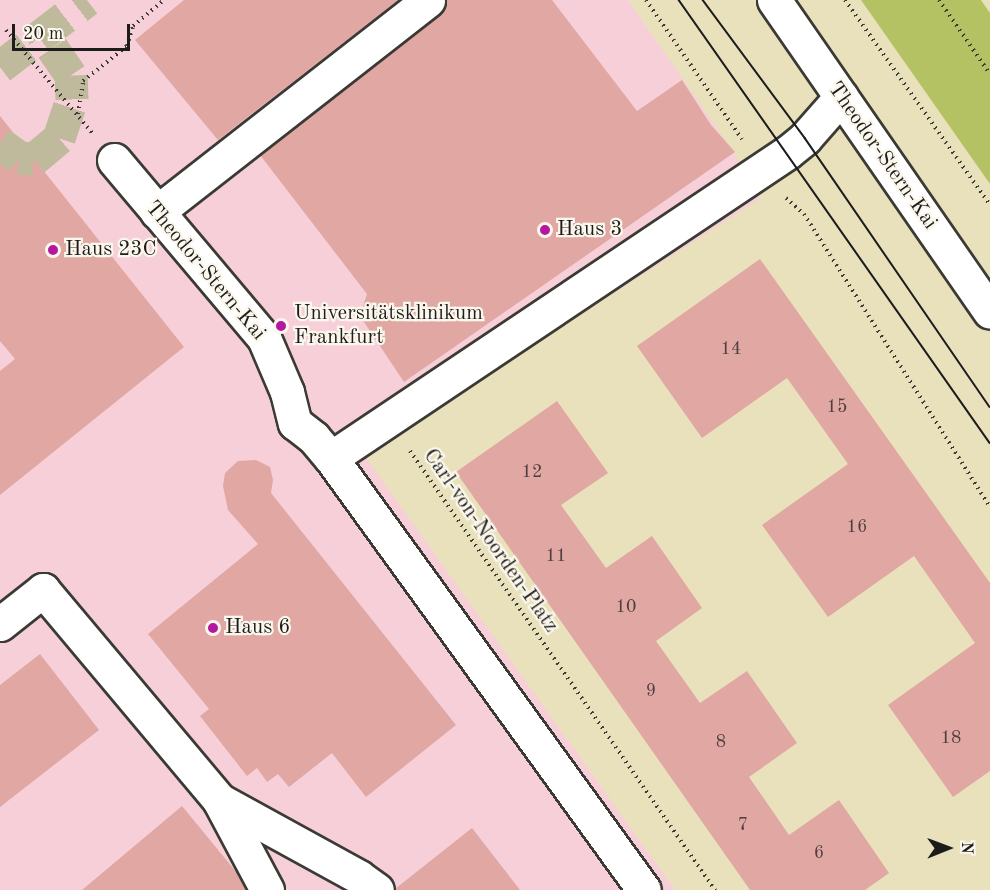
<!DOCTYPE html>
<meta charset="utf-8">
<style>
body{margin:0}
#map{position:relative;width:990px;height:890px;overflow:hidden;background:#e9e1bc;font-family:"Old Standard TT",serif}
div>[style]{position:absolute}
.built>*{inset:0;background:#f6cfd8}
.green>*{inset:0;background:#b5c264}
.building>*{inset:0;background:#e0a7a3}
.minor-tunnel>*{height:33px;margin-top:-16.5px;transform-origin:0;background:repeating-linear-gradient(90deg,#c0ba9c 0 33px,transparent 0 49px)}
.path>*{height:4px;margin-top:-2px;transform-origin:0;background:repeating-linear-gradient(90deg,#3b3a34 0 1.5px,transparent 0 6px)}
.roads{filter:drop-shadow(2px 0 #3b3a34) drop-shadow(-2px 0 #3b3a34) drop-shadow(0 2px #3b3a34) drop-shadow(0 -2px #3b3a34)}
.minor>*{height:33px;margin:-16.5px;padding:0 16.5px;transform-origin:16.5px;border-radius:16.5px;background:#fff}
.major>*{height:33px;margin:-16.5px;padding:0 16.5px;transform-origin:16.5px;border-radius:16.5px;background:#fff}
.tram>*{height:1.5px;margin:-0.75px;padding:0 0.75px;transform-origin:0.75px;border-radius:0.75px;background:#1c1c1c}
.dots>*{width:16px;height:16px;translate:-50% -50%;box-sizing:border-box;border:3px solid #fbf7ec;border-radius:50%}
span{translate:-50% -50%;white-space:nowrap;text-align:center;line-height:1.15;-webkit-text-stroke:4.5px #fbf7ec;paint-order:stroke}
.number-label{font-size:18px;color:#4d3f3e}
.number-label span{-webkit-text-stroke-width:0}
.street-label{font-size:21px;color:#1c1c1c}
.poi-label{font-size:21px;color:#1c1c1c}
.left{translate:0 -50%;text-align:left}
.north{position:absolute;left:918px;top:818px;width:60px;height:60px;-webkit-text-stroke:4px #fbf7ec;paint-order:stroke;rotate:89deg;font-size:16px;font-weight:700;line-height:24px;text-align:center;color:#1c1c1c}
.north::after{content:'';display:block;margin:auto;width:21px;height:27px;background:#1c1c1c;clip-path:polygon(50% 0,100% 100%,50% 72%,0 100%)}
.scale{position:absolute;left:12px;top:24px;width:118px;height:27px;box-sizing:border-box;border:3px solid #1c1c1c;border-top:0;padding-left:8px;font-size:18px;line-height:21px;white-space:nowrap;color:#1c1c1c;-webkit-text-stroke:4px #fbf7ec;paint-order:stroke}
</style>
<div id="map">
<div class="built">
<i style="clip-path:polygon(0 0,628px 0,732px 150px,761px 198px,364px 455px,675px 890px,0 890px)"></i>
</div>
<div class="green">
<i style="clip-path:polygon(861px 0,981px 0,990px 13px,990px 184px)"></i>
</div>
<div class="building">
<i style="clip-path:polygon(184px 0,398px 0,218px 140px,135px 40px)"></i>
<i style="clip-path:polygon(446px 0,552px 0,637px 111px,682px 80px,711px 125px,735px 152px,404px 382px,360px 316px,367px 294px,260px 155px,440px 15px)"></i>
<i style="clip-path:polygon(0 116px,184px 347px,0 495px,0 371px,15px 359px,0 341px)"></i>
<i style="clip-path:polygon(760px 259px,990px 583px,990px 771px,953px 797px,888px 705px,975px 643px,914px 556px,828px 617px,762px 525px,848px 464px,787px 378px,702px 438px,637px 346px)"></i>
<i style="clip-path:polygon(557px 401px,608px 473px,561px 505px,606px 568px,652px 536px,702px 608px,656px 641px,700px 703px,747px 671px,797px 743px,749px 777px,789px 835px,839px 800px,889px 873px,865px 890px,750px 890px,456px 472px)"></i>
<i style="clip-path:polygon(256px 460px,270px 467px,273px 480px,271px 493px,456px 725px,366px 797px,332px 753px,289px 787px,278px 774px,267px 782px,257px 768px,247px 776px,200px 716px,209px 709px,148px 634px,258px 544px,228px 510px,223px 486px,225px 473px,238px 461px)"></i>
<i style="clip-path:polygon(40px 654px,99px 730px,0 807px,0 685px)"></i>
<i style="clip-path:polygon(182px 806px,237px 873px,246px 890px,82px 890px)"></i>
<i style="clip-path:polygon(472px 828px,520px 890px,395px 890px,395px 889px)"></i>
</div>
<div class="minor-tunnel">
<i style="left:0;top:67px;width:110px;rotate:-37.6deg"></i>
<i style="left:0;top:143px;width:24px;rotate:36deg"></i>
<i style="left:19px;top:157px;width:15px;rotate:8deg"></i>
<i style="left:34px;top:159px;width:33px;rotate:-40deg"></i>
<i style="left:59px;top:138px;width:41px;rotate:-71.6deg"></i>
<i style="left:72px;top:99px;width:24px;rotate:-92deg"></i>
<i style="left:71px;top:75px;width:51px;rotate:-124.6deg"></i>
</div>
<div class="path">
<i style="left:646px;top:0;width:169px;rotate:55.4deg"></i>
<i style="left:845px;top:0;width:251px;rotate:54.7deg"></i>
<i style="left:939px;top:0;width:90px;rotate:55.4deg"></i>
<i style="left:6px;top:30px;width:134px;rotate:50.1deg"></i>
<i style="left:78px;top:114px;width:33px;rotate:-81deg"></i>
<i style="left:83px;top:81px;width:56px;rotate:-38.5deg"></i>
<i style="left:127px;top:46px;width:21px;rotate:-73deg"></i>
<i style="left:133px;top:26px;width:40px;rotate:-40deg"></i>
<i style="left:786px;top:198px;width:24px;rotate:42deg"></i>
<i style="left:804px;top:214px;width:347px;rotate:57.6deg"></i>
<i style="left:410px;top:451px;width:535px;rotate:55.21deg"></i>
</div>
<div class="roads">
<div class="minor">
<i style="left:114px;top:160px;width:233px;rotate:49.9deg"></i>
<i style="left:264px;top:338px;width:59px;rotate:66.9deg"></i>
<i style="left:287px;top:392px;width:32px;rotate:76deg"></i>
<i style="left:295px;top:423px;width:24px;rotate:38deg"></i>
<i style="left:314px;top:438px;width:26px;rotate:50deg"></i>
<i style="left:331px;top:458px;width:533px;rotate:54.08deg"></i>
<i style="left:157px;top:212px;width:344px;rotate:-38deg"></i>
<i style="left:331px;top:458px;width:550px;rotate:-33.81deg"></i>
<i style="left:788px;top:152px;width:22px;rotate:-39deg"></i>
<i style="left:805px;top:138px;width:55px;rotate:-48.7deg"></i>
<i style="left:0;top:624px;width:55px;rotate:-38.3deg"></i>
<i style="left:43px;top:590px;width:274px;rotate:50deg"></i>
<i style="left:219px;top:800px;width:160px;rotate:28.8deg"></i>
<i style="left:359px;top:877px;width:22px;rotate:36deg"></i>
<i style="left:219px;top:800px;width:102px;rotate:61.9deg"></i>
</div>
<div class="major">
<i style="left:774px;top:0;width:379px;rotate:55.3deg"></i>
</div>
</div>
<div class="tram">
<i style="left:679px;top:0;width:541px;rotate:54.93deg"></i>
<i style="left:703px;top:0;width:172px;rotate:53.5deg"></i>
<i style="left:805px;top:138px;width:326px;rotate:55.5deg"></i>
</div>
<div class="dots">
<i style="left:545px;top:230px;background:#b5179e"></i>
<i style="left:53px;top:250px;background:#b5179e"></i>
<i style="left:281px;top:326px;background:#b5179e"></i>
<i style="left:213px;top:628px;background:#b5179e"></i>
</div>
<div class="number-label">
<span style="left:731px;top:349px">14</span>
<span style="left:837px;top:407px">15</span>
<span style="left:532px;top:472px">12</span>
<span style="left:857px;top:527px">16</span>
<span style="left:556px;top:556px">11</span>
<span style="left:626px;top:607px">10</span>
<span style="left:651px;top:691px">9</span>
<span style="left:951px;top:738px">18</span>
<span style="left:721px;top:742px">8</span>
<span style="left:743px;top:825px">7</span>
<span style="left:819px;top:853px">6</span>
</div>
<div class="street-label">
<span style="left:882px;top:156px;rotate:55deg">Theodor-Stern-Kai</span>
<span style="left:205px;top:271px;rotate:50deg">Theodor-Stern-Kai</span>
<span style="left:490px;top:541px;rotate:55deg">Carl-von-Noorden-Platz</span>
</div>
<div class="poi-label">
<span class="left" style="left:557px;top:230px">Haus 3</span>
<span class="left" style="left:65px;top:250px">Haus 23C</span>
<span class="left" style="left:294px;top:326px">Universitätsklinikum<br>Frankfurt</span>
<span class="left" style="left:225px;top:628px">Haus 6</span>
</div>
<div class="north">N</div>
<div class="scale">20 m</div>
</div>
